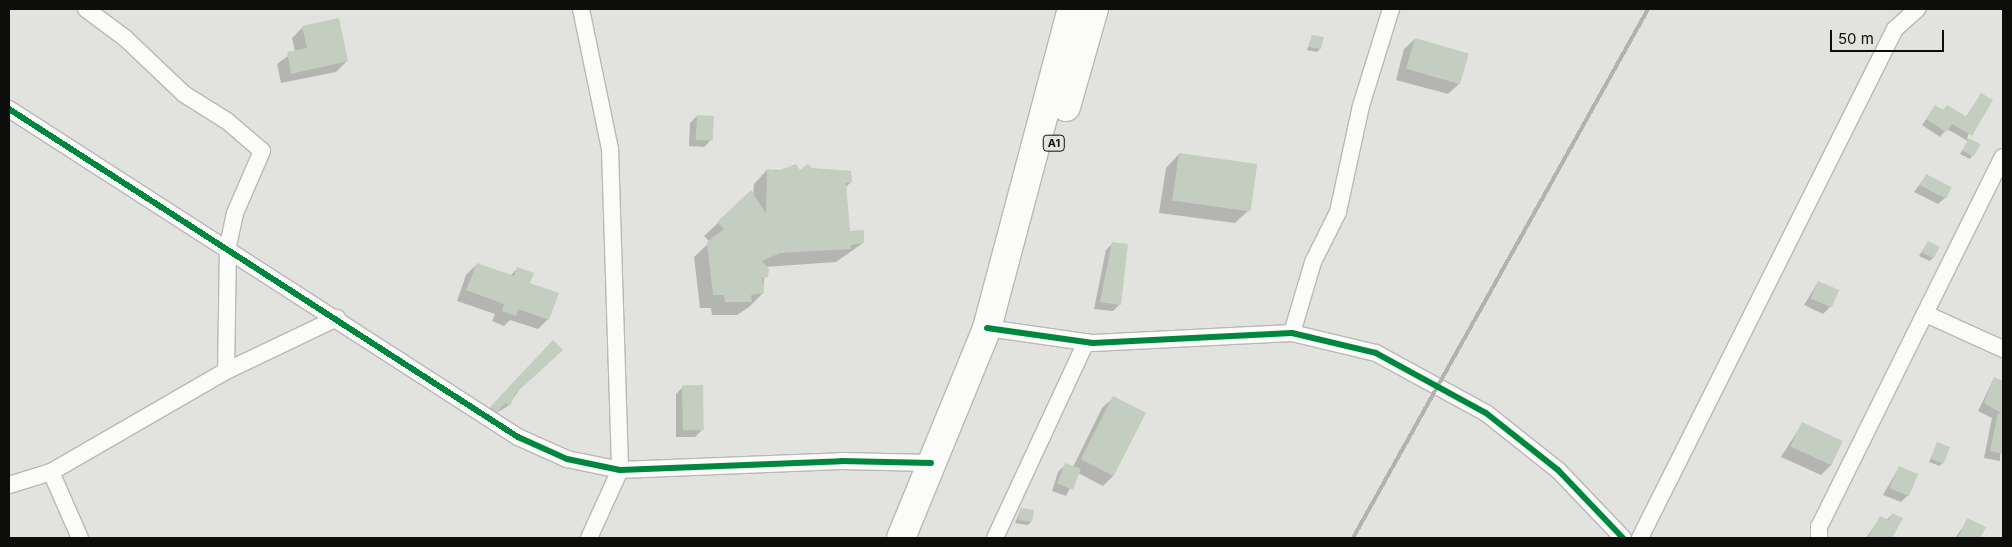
<!DOCTYPE html>
<style>
body{margin:0}
#map{position:relative;width:2012px;height:547px;overflow:hidden;background:#e2e3de;font-family:Inter,sans-serif}
div>[style]{position:absolute}
.shadow>*{inset:0;background:#0003}
.building>*{inset:0;background:#c4cec0;transform-origin:0 0}
.roads{filter:drop-shadow(1px 0 #b8b8b5) drop-shadow(-1px 0 #b8b8b5) drop-shadow(0 1px #b8b8b5) drop-shadow(0 -1px #b8b8b5)}
.street>*{height:16px;margin:-8px;padding:0 8px;transform-origin:8px;border-radius:8px;background:#fbfbfa}
.highway>*{height:28px;margin:-14px;padding:0 14px;transform-origin:14px;border-radius:14px;background:#fbfbfa}
.rail>*{height:4px;margin:-2px;padding:0 2px;transform-origin:2px;border-radius:2px;background:#b2b3b1}
.cycleway>*{height:6px;margin:-3px;padding:0 3px;transform-origin:3px;border-radius:3px;background:#00873e}
span{translate:-50% -50%;white-space:nowrap;text-align:center;line-height:1.15;-webkit-text-stroke:4px #e3e5dc;paint-order:stroke}
.shield-label span{padding:1px 4px;background:#e3e5dc;border:1px solid;border-radius:4px;-webkit-text-stroke-width:0}
.shield-label{font-size:11px;color:#0d0e0b;font-weight:700}
.frame{position:absolute;inset:0;border:10px solid #0d0e0b;pointer-events:none}
.scale{position:absolute;left:1830px;top:30px;width:114px;height:22px;box-sizing:border-box;border:2px solid #0d0e0b;border-top:0;padding-left:6px;font-size:15px;line-height:18px;white-space:nowrap;color:#0d0e0b;-webkit-text-stroke:4px #e3e5dc;paint-order:stroke}
</style>
<div id="map">
<div class="shadow">
<i style="clip-path:polygon(303px 27px,347px 61px,336px 72px,281px 83px,277px 64px,295px 51px,292px 38px)"></i>
<i style="clip-path:polygon(1312px 36px,1320px 49px,1317px 52px,1307px 50px)"></i>
<i style="clip-path:polygon(1415px 39px,1459px 84px,1448px 94px,1396px 80px,1404px 49px)"></i>
<i style="clip-path:polygon(1981px 94px,1967px 139px,1979px 145px,1970px 159px,1960px 154px,1968px 141px,1947px 129px,1940px 137px,1922px 125px,1935px 107px,1966px 117px)"></i>
<i style="clip-path:polygon(697px 116px,711px 140px,704px 147px,689px 146px,690px 123px)"></i>
<i style="clip-path:polygon(1179px 154px,1249px 210px,1235px 223px,1159px 213px,1166px 168px)"></i>
<i style="clip-path:polygon(767px 170px,812px 170px,851px 182px,845px 188px,848px 232px,863px 243px,836px 262px,765px 267px,763px 293px,749px 307px,737px 315px,712px 315px,711px 308px,700px 308px,694px 257px,710px 242px,704px 236px,751px 192px,753px 196px,754px 184px)"></i>
<i style="clip-path:polygon(1926px 176px,1945px 198px,1938px 204px,1914px 192px)"></i>
<i style="clip-path:polygon(1928px 242px,1933px 258px,1930px 261px,1919px 256px)"></i>
<i style="clip-path:polygon(1113px 243px,1120px 304px,1113px 311px,1094px 309px,1106px 250px)"></i>
<i style="clip-path:polygon(477px 264px,510px 276px,517px 269px,548px 319px,538px 329px,510px 320px,504px 326px,492px 321px,495px 314px,457px 301px,466px 275px)"></i>
<i style="clip-path:polygon(1818px 282px,1830px 307px,1823px 314px,1804px 305px)"></i>
<i style="clip-path:polygon(553px 342px,508px 406px,490px 417px,485px 414px)"></i>
<i style="clip-path:polygon(1994px 378px,2003px 383px,2000px 461px,1984px 458px,1992px 418px,1978px 411px)"></i>
<i style="clip-path:polygon(683px 387px,702px 430px,695px 437px,676px 437px,676px 394px)"></i>
<i style="clip-path:polygon(1113px 398px,1114px 475px,1103px 486px,1078px 473px,1066px 496px,1052px 491px,1058px 472px,1065px 465px,1073px 467px,1102px 408px)"></i>
<i style="clip-path:polygon(1802px 424px,1832px 464px,1821px 475px,1781px 457px)"></i>
<i style="clip-path:polygon(1937px 444px,1943px 462px,1940px 466px,1929px 462px)"></i>
<i style="clip-path:polygon(1899px 467px,1908px 495px,1901px 502px,1883px 495px)"></i>
<i style="clip-path:polygon(1021px 509px,1031px 522px,1028px 525px,1015px 523px)"></i>
<i style="clip-path:polygon(1893px 514px,1901px 519px,1891px 538px,1866px 538px,1881px 517px,1886px 520px)"></i>
<i style="clip-path:polygon(1968px 520px,1984px 527px,1979px 538px,1955px 538px)"></i>
</div>
<div class="building">
<i style="clip-path:polygon(339px 18px,348px 61px,291px 74px,287px 52px,307px 48px,302px 26px)"></i>
<i style="clip-path:polygon(1312px 35px,1324px 37px,1321px 49px,1309px 47px)"></i>
<i style="left:1415px;top:38px;width:56px;height:32px;rotate:16deg"></i>
<i style="clip-path:polygon(1981px 93px,1993px 100px,1972px 136px,1952px 124px,1946px 132px,1926px 119px,1935px 105px,1943px 110px,1947px 105px,1967px 117px)"></i>
<i style="left:697px;top:115px;width:17px;height:25px;rotate:3deg"></i>
<i style="left:1969px;top:138px;width:13px;height:14px;rotate:29deg"></i>
<i style="left:1179px;top:153px;width:79px;height:48px;rotate:8deg"></i>
<i style="clip-path:polygon(796px 164px,800px 170px,808px 164px,812px 168px,851px 171px,852px 183px,846px 183px,850px 231px,864px 230px,864px 243px,851px 245px,851px 249px,780px 253px,762px 261px,769px 269px,768px 277px,762px 278px,764px 293px,751px 295px,752px 302px,725px 302px,724px 295px,713px 295px,707px 242px,724px 229px,717px 222px,751px 190px,766px 214px,767px 169px,777px 171px)"></i>
<i style="left:1926px;top:174px;width:29px;height:13px;rotate:27deg"></i>
<i style="left:1928px;top:241px;width:13px;height:13px;rotate:27deg"></i>
<i style="clip-path:polygon(1112px 242px,1128px 244px,1121px 305px,1100px 302px)"></i>
<i style="clip-path:polygon(477px 263px,514px 276px,517px 267px,534px 273px,530px 283px,559px 293px,549px 320px,518px 309px,516px 316px,502px 311px,504px 304px,466px 290px)"></i>
<i style="left:1818px;top:281px;width:23px;height:19px;rotate:23deg"></i>
<i style="clip-path:polygon(553px 340px,563px 350px,515px 394px,510px 406px,506px 403px,497px 412px,490px 407px)"></i>
<i style="clip-path:polygon(1994px 377px,2003px 381px,2003px 414px,1984px 403px)"></i>
<i style="left:703px;top:385px;width:45px;height:21px;rotate:89deg"></i>
<i style="left:1113px;top:396px;width:37px;height:71px;rotate:27deg"></i>
<i style="clip-path:polygon(1998px 413px,2003px 414px,2003px 454px,1990px 451px)"></i>
<i style="left:1802px;top:422px;width:45px;height:27px;rotate:25deg"></i>
<i style="left:1937px;top:442px;width:14px;height:18px;rotate:21deg"></i>
<i style="left:1065px;top:463px;width:17px;height:22px;rotate:21deg"></i>
<i style="left:1899px;top:466px;width:21px;height:24px;rotate:23deg"></i>
<i style="left:1020px;top:508px;width:14px;height:12px;rotate:8deg"></i>
<i style="clip-path:polygon(1892px 513px,1903px 518px,1892px 538px,1868px 538px,1880px 516px,1889px 520px)"></i>
<i style="clip-path:polygon(1967px 518px,1986px 527px,1980px 538px,1958px 538px)"></i>
</div>
<div class="roads">
<div class="street">
<i style="left:86px;top:9px;width:49px;rotate:36.6deg"></i>
<i style="left:125px;top:38px;width:81px;rotate:43.5deg"></i>
<i style="left:184px;top:94px;width:51px;rotate:32.1deg"></i>
<i style="left:227px;top:121px;width:46px;rotate:40.6deg"></i>
<i style="left:262px;top:151px;width:68px;rotate:113.5deg"></i>
<i style="left:235px;top:213px;width:35px;rotate:102deg"></i>
<i style="left:228px;top:247px;width:124px;rotate:90.9deg"></i>
<i style="left:581px;top:9px;width:143px;rotate:78.3deg"></i>
<i style="left:610px;top:149px;width:321px;rotate:88.2deg"></i>
<i style="left:620px;top:470px;width:75px;rotate:114.5deg"></i>
<i style="left:9px;top:109px;width:606px;rotate:32.8deg"></i>
<i style="left:518px;top:437px;width:54px;rotate:24.2deg"></i>
<i style="left:567px;top:459px;width:54px;rotate:11.7deg"></i>
<i style="left:620px;top:470px;width:221px;rotate:-2.3deg"></i>
<i style="left:841px;top:461px;width:90px;rotate:1.3deg"></i>
<i style="left:1926px;top:314px;width:85px;rotate:24.4deg"></i>
<i style="left:987px;top:328px;width:107px;rotate:8.1deg"></i>
<i style="left:1093px;top:343px;width:199px;rotate:-2.9deg"></i>
<i style="left:1292px;top:333px;width:86px;rotate:13.4deg"></i>
<i style="left:1376px;top:353px;width:125px;rotate:28.6deg"></i>
<i style="left:1486px;top:413px;width:92px;rotate:38.4deg"></i>
<i style="left:1558px;top:470px;width:94px;rotate:46.3deg"></i>
<i style="left:1292px;top:333px;width:74px;rotate:-73.5deg"></i>
<i style="left:1313px;top:262px;width:56px;rotate:-63.4deg"></i>
<i style="left:1338px;top:212px;width:108px;rotate:-77.8deg"></i>
<i style="left:1361px;top:106px;width:102px;rotate:-72.8deg"></i>
<i style="left:51px;top:472px;width:72px;rotate:66.3deg"></i>
<i style="left:9px;top:485px;width:44px;rotate:-17.2deg"></i>
<i style="left:51px;top:472px;width:202px;rotate:-30deg"></i>
<i style="left:226px;top:371px;width:123px;rotate:-25.5deg"></i>
<i style="left:995px;top:538px;width:216px;rotate:-65.1deg"></i>
<i style="left:1640px;top:538px;width:569px;rotate:-63.39deg"></i>
<i style="left:1895px;top:29px;width:30px;rotate:-42deg"></i>
<i style="left:1819px;top:538px;width:11px;rotate:-90deg"></i>
<i style="left:1819px;top:527px;width:413px;rotate:-63.6deg"></i>
</div>
<div class="highway">
<i style="left:1066px;top:107px;width:102px;rotate:-74.1deg"></i>
<i style="left:901px;top:538px;width:227px;rotate:-67.7deg"></i>
<i style="left:987px;top:328px;width:330px;rotate:-75.1deg"></i>
</div>
</div>
<div class="rail">
<i style="left:1353px;top:538px;width:606px;rotate:-60.85deg"></i>
</div>
<div class="cycleway">
<i style="left:9px;top:109px;width:606px;rotate:32.8deg"></i>
<i style="left:518px;top:437px;width:54px;rotate:24.2deg"></i>
<i style="left:567px;top:459px;width:54px;rotate:11.7deg"></i>
<i style="left:620px;top:470px;width:221px;rotate:-2.3deg"></i>
<i style="left:841px;top:461px;width:90px;rotate:1.3deg"></i>
<i style="left:987px;top:328px;width:107px;rotate:8.1deg"></i>
<i style="left:1093px;top:343px;width:199px;rotate:-2.9deg"></i>
<i style="left:1292px;top:333px;width:86px;rotate:13.4deg"></i>
<i style="left:1376px;top:353px;width:125px;rotate:28.6deg"></i>
<i style="left:1486px;top:413px;width:92px;rotate:38.4deg"></i>
<i style="left:1558px;top:470px;width:94px;rotate:46.3deg"></i>
</div>
<div class="shield-label">
<span style="left:1054px;top:143px">A1</span>
</div>
<div class="frame"></div>
<div class="scale">50 m</div>
</div>
